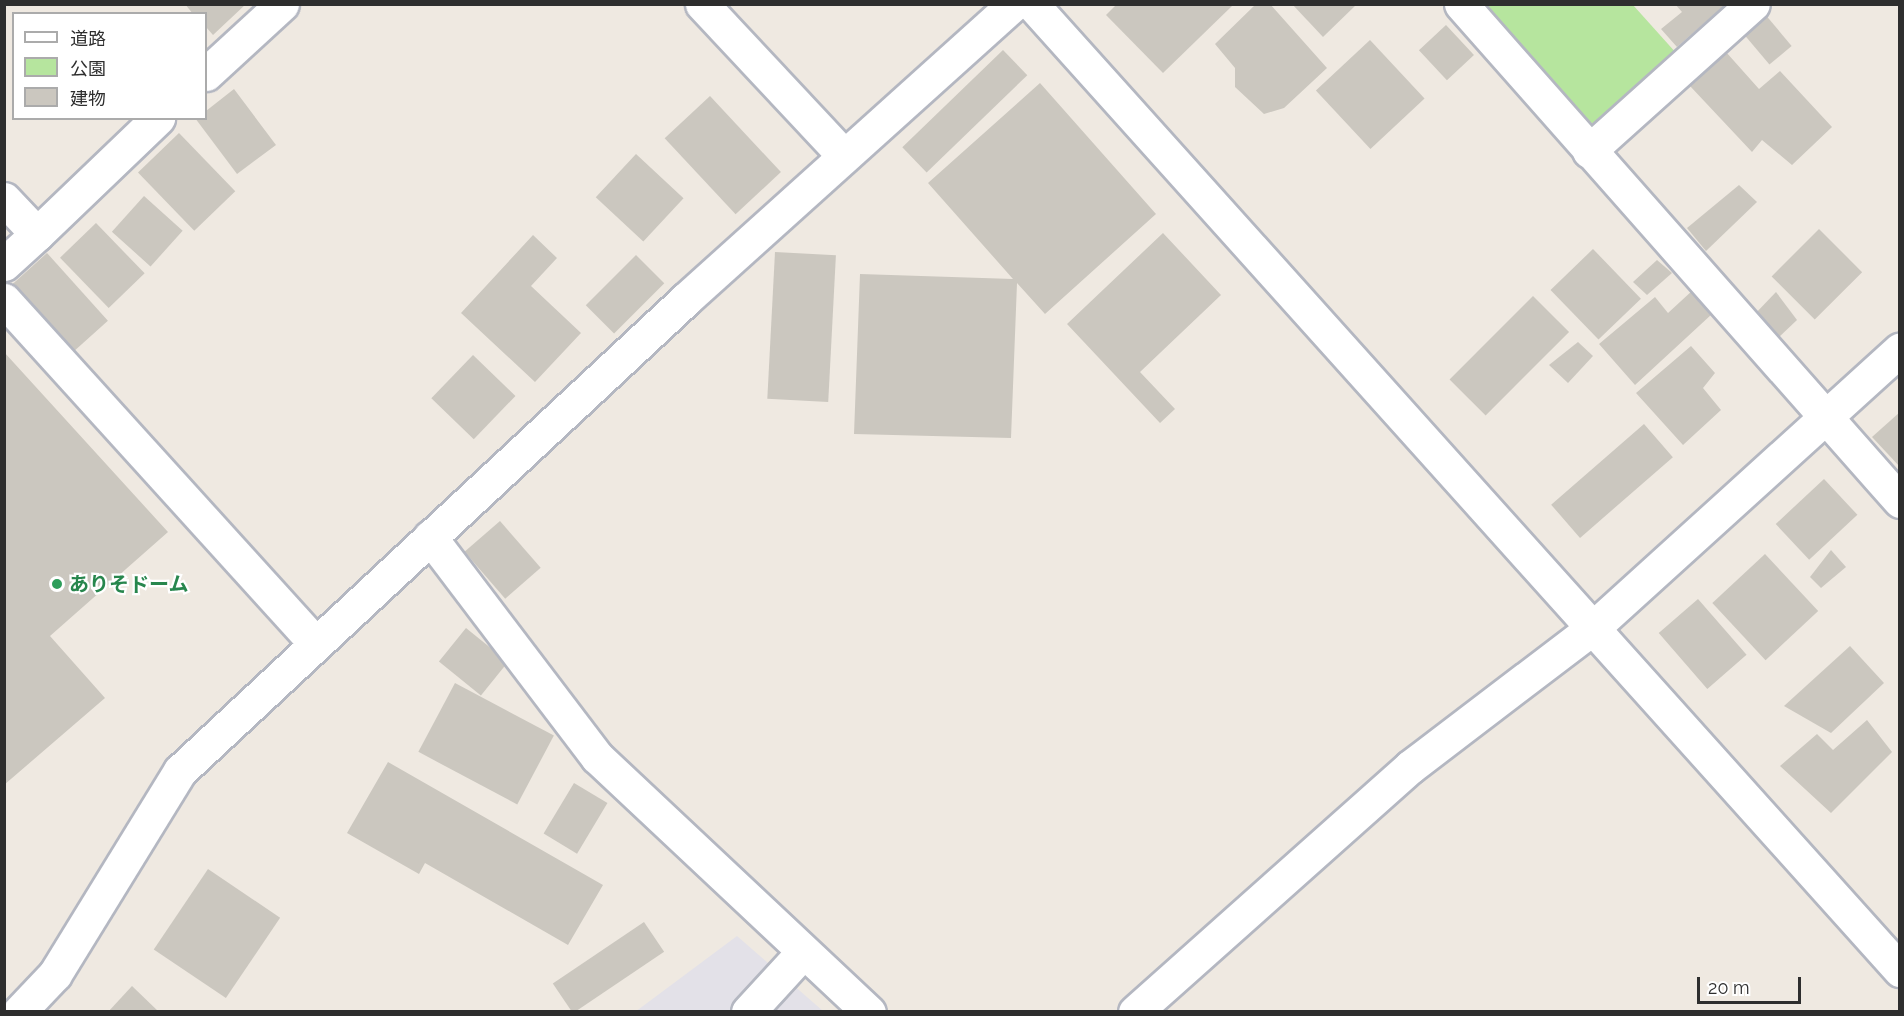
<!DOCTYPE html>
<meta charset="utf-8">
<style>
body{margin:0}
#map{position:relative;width:1904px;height:1016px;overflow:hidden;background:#efe9e1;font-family:Raleway,"Noto Sans JP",sans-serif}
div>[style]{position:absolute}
.industrial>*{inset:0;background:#e3e1e8}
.green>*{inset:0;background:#b6e59e}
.building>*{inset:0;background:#cbc7bf;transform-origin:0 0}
.roads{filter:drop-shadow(2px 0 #b4b7c1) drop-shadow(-2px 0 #b4b7c1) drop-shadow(0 2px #b4b7c1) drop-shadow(0 -2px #b4b7c1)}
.minor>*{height:33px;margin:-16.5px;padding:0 16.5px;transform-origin:16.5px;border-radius:16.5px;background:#fff}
.dots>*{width:16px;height:16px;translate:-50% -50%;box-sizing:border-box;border:3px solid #fff;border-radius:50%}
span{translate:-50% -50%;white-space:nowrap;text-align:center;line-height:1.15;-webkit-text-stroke:4.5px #fff;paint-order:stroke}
.leisure-label{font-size:20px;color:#27864d;font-weight:700}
.left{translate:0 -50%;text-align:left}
.frame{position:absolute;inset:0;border:6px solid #2e2e2e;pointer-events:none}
.legend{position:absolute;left:12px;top:12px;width:195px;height:108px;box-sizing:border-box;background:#fff;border:2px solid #ababab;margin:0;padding:8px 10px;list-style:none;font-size:18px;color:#2e2e2e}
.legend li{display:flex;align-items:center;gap:12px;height:30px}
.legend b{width:30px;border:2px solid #ababab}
.scale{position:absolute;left:1697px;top:977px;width:104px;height:27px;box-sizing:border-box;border:3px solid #2e2e2e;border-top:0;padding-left:8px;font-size:18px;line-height:21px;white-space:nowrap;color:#2e2e2e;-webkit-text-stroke:4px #fff;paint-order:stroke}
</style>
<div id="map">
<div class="industrial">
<i style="clip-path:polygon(737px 936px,823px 1011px,635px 1012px)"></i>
</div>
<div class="green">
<i style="clip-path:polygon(1477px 5px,1633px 5px,1677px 54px,1599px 124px,1580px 121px)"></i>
</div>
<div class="building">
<i style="clip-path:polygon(185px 4px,246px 4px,213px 35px,206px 27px,206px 14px,193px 14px)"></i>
<i style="clip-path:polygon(1117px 4px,1230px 4px,1232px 6px,1163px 73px,1106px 15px)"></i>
<i style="clip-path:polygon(1256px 4px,1270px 4px,1327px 68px,1284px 108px,1264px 114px,1235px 87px,1235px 68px,1215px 44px)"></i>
<i style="clip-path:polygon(1292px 4px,1357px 4px,1323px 37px)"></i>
<i style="clip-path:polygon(1675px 4px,1726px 4px,1677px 47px,1661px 29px,1682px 12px)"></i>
<i style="left:1764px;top:13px;width:43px;height:29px;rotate:50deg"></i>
<i style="left:1446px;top:25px;width:41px;height:37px;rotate:47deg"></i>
<i style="left:1370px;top:40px;width:80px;height:74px;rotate:47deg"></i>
<i style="left:1003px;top:50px;width:35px;height:140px;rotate:46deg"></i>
<i style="clip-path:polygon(1726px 52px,1759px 89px,1780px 71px,1832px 127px,1792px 165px,1762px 140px,1752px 152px,1690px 86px)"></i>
<i style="clip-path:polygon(1040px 83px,1156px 214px,1045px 314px,1017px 283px,1011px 438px,854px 434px,860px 274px,1013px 279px,928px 183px)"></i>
<i style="clip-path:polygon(234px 89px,276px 145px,237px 174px,195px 118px,206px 118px,206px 111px)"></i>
<i style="left:710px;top:96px;width:104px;height:62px;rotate:47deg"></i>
<i style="left:179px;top:133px;width:81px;height:57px;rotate:46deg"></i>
<i style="left:636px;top:154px;width:65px;height:59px;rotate:43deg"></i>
<i style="clip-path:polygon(1739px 185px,1757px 202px,1706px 251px,1687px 228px)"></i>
<i style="left:144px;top:196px;width:52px;height:48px;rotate:42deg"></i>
<i style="left:96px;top:223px;width:70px;height:50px;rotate:46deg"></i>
<i style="left:1819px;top:229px;width:61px;height:67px;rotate:45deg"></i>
<i style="clip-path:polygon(1163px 233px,1221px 295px,1140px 372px,1175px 409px,1160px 423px,1067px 324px)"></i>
<i style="clip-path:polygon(533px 235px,557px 258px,531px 286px,581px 333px,535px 382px,461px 313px)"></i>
<i style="left:1593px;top:249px;width:69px;height:59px;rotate:46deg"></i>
<i style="left:775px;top:252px;width:61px;height:147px;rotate:3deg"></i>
<i style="left:47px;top:253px;width:91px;height:51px;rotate:48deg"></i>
<i style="left:636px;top:255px;width:40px;height:71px;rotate:45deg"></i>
<i style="clip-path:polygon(1657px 260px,1672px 273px,1647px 295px,1633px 282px)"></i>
<i style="clip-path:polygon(1693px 290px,1712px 314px,1635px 385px,1599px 344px,1655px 297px,1668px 313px)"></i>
<i style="clip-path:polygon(1776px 292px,1797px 320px,1776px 340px,1753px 316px)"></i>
<i style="left:1533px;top:296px;width:51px;height:118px;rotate:45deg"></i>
<i style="clip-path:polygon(1578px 342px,1593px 356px,1568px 383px,1549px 365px)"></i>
<i style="clip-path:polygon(1691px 346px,1715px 373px,1703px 388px,1721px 410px,1683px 445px,1636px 393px)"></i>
<i style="clip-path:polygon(4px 352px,168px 532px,50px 636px,105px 698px,4px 785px)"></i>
<i style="left:473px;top:355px;width:59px;height:60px;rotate:44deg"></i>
<i style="clip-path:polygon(1900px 412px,1900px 467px,1872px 437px)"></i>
<i style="left:1644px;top:424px;width:44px;height:123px;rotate:49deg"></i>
<i style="left:1824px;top:479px;width:49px;height:66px;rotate:47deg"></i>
<i style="left:500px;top:521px;width:62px;height:47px;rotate:49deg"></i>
<i style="clip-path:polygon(1831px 550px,1846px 567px,1821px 588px,1810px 577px)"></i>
<i style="left:1765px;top:554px;width:78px;height:72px;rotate:47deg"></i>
<i style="left:1698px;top:599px;width:74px;height:52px;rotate:49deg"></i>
<i style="left:466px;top:628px;width:54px;height:43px;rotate:39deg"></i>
<i style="clip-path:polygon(1850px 646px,1884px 683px,1831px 733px,1784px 706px)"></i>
<i style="left:455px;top:683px;width:112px;height:78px;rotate:28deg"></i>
<i style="clip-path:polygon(1867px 720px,1892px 752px,1831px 813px,1780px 766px,1817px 734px,1833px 750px)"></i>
<i style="clip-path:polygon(388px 762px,603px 885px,568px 945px,425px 863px,419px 874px,347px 833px)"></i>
<i style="left:574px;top:783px;width:39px;height:59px;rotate:31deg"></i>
<i style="left:208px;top:869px;width:87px;height:97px;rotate:34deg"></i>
<i style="left:644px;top:922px;width:36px;height:110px;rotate:56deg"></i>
<i style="clip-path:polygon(132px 986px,159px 1012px,108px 1012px)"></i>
</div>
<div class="roads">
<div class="minor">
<i style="left:702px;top:4px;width:208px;rotate:46.9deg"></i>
<i style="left:1032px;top:4px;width:1299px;rotate:48.06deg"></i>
<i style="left:1461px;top:4px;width:663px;rotate:48.55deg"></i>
<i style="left:206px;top:74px;width:103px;rotate:-42.6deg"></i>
<i style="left:1589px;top:151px;width:220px;rotate:-41.9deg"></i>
<i style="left:4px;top:199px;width:48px;rotate:46.7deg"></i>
<i style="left:37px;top:234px;width:168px;rotate:-43.8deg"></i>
<i style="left:4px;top:264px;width:45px;rotate:-42.3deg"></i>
<i style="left:4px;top:300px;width:464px;rotate:47.8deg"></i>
<i style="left:430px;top:537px;width:276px;rotate:52.8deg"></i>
<i style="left:597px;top:757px;width:373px;rotate:43.2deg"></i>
<i style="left:19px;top:1012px;width:52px;rotate:-46.5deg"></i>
<i style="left:55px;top:974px;width:238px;rotate:-58.4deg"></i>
<i style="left:180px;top:771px;width:691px;rotate:-43deg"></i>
<i style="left:685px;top:300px;width:443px;rotate:-42deg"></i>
<i style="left:748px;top:1012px;width:81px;rotate:-47.5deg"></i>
<i style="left:1135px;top:1012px;width:368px;rotate:-41.7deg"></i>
<i style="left:1410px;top:767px;width:231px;rotate:-37.3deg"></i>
<i style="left:1594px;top:627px;width:413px;rotate:-42.2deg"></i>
</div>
</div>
<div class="dots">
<i style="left:57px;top:584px;background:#2e9e5b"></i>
</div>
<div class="leisure-label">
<span class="left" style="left:69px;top:584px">ありそドーム</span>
</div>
<div class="frame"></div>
<ul class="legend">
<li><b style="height:8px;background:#fff"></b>道路</li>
<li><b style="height:16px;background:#b6e59e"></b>公園</li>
<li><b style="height:16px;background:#cbc7bf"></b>建物</li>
</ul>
<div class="scale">20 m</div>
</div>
